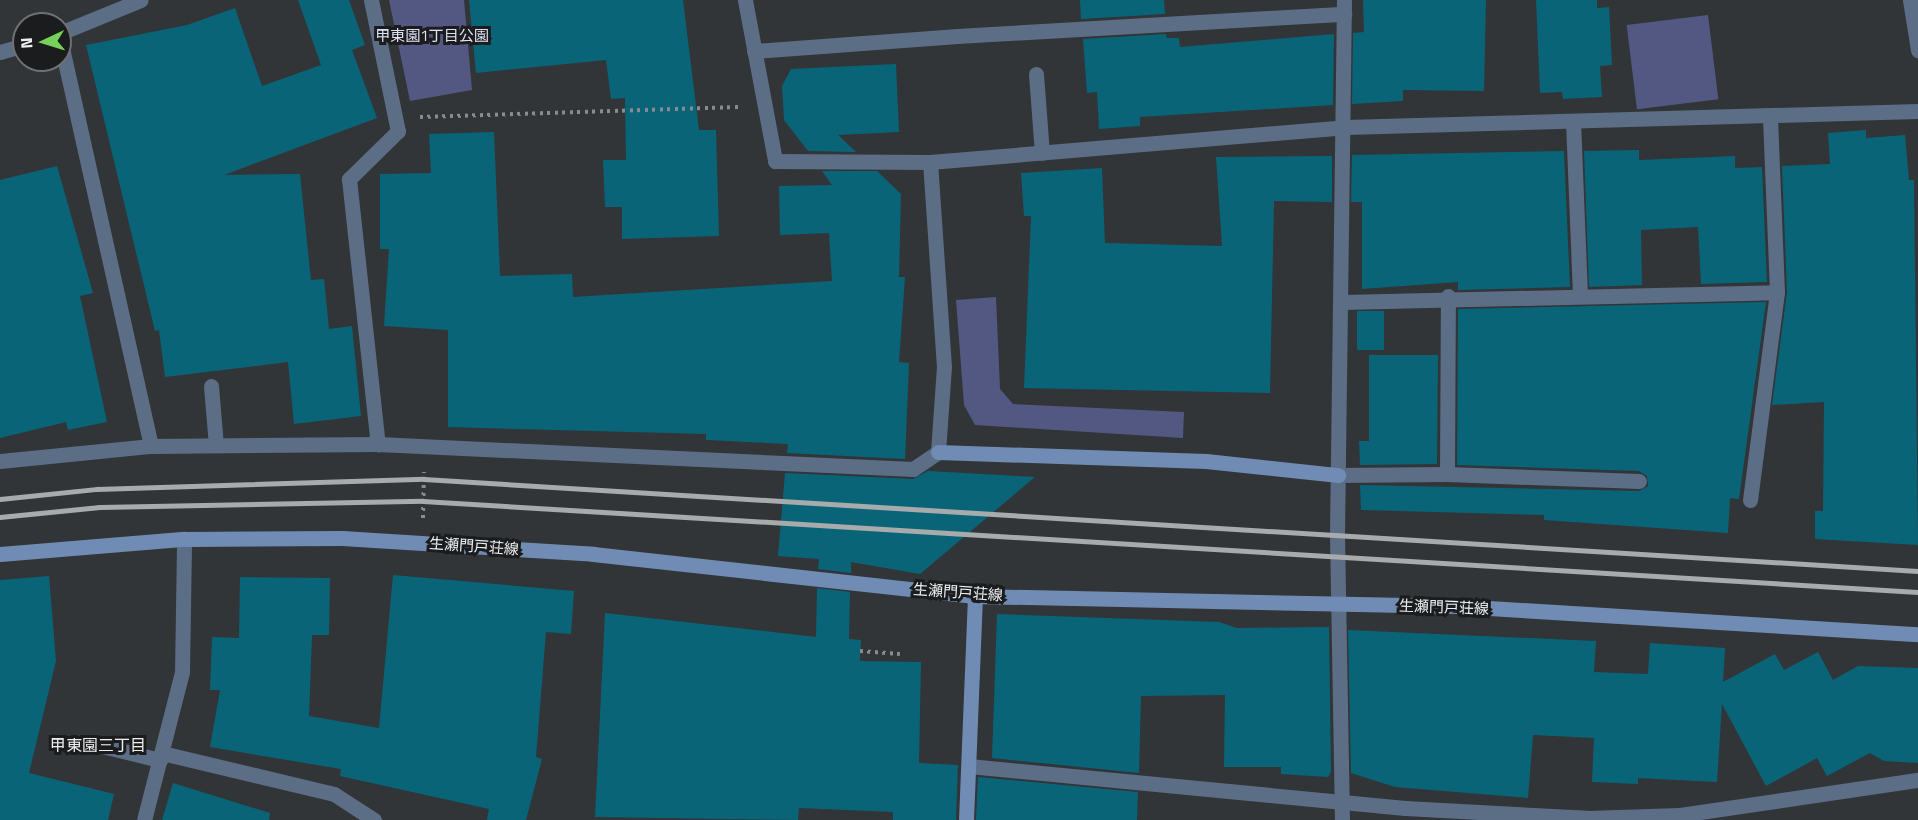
<!DOCTYPE html>
<meta charset="utf-8">
<style>
body{margin:0}
#map{position:relative;width:1918px;height:820px;overflow:hidden;background:#313537;font-family:"Titillium Web","Noto Sans JP",sans-serif}
div>[style]{position:absolute}
.green>*{inset:0;background:#535882;transform-origin:0 0}
.building>*{inset:0;background:#0a6478;transform-origin:0 0}
.path>*{height:4px;margin-top:-2px;transform-origin:0;background:repeating-linear-gradient(90deg,#898c8e 0 3px,transparent 0 7.5px)}
.lane>*{height:15px;margin:-7.5px;padding:0 7.5px;transform-origin:7.5px;border-radius:7.5px;background:#5c6d86}
.street>*{height:15px;margin:-7.5px;padding:0 7.5px;transform-origin:7.5px;border-radius:7.5px;background:#5c6d86}
.secondary>*{height:15px;margin:-7.5px;padding:0 7.5px;transform-origin:7.5px;border-radius:7.5px;background:#718cb4}
.rail>*{height:4.5px;margin:-2.25px;padding:0 2.25px;transform-origin:2.25px;border-radius:2.25px;background:#a8abac}
span{translate:-50% -50%;white-space:nowrap;text-align:center;line-height:1.15;-webkit-text-stroke:6px #1b1c1d;paint-order:stroke}
.park-label{font-size:15px;color:#dfe2f5}
.street-label{font-size:15px;color:#edeff0}
.neighbourhood-label{font-size:16px;color:#edeff0}
.north{position:absolute;left:12px;top:12px;width:60px;height:60px;box-sizing:border-box;background:#1b1c1d;border:2px solid #6f7071;border-radius:50%;rotate:266deg;font-size:16px;font-weight:700;line-height:24px;text-align:center;color:#edeff0}
.north::after{content:'';display:block;margin:auto;width:21px;height:27px;background:#75d25b;clip-path:polygon(50% 0,100% 100%,50% 72%,0 100%)}
</style>
<div id="map">
<div class="green">
<i style="clip-path:polygon(389px 0,464px 0,472px 90px,410px 101px)"></i>
<i style="left:1708px;top:15px;width:85px;height:82px;rotate:83deg"></i>
<i style="clip-path:polygon(996px 297px,1000px 389px,1013px 404px,1184px 412px,1183px 438px,975px 425px,964px 405px,956px 300px)"></i>
</div>
<div class="building">
<i style="clip-path:polygon(298px 0,349px 0,365px 45px,352px 50px,377px 118px,224px 175px,300px 174px,311px 280px,324px 279px,329px 329px,352px 326px,361px 416px,294px 424px,288px 362px,165px 377px,159px 330px,155px 331px,86px 45px,187px 25px,235px 8px,262px 86px,321px 65px)"></i>
<i style="clip-path:polygon(469px 0,683px 0,699px 130px,716px 130px,719px 236px,622px 239px,622px 207px,605px 207px,603px 160px,626px 160px,625px 98px,611px 99px,606px 60px,476px 73px)"></i>
<i style="clip-path:polygon(1080px 0,1164px 0,1165px 14px,1081px 19px)"></i>
<i style="clip-path:polygon(1363px 0,1486px 0,1484px 91px,1403px 90px,1403px 101px,1352px 104px,1353px 33px,1364px 32px)"></i>
<i style="clip-path:polygon(1536px 0,1597px 0,1597px 8px,1609px 7px,1612px 65px,1600px 66px,1602px 97px,1563px 99px,1562px 92px,1540px 93px)"></i>
<i style="clip-path:polygon(1166px 34px,1167px 38px,1179px 38px,1180px 47px,1334px 34px,1333px 105px,1140px 117px,1140px 126px,1099px 129px,1097px 92px,1087px 93px,1083px 39px)"></i>
<i style="clip-path:polygon(896px 64px,899px 132px,838px 135px,856px 152px,808px 151px,784px 120px,782px 86px,791px 69px)"></i>
<i style="clip-path:polygon(1866px 130px,1866px 138px,1905px 135px,1909px 180px,1914px 180px,1918px 545px,1815px 539px,1815px 511px,1823px 511px,1824px 402px,1772px 405px,1787px 292px,1782px 166px,1830px 164px,1828px 133px)"></i>
<i style="clip-path:polygon(494px 132px,500px 276px,572px 274px,573px 297px,832px 281px,829px 233px,780px 235px,779px 186px,832px 185px,822px 171px,877px 171px,901px 194px,899px 277px,905px 277px,899px 362px,909px 363px,905px 459px,787px 453px,788px 444px,706px 440px,706px 434px,448px 427px,448px 330px,384px 326px,389px 249px,380px 249px,380px 174px,431px 173px,429px 134px)"></i>
<i style="clip-path:polygon(1639px 150px,1639px 160px,1735px 156px,1735px 168px,1762px 167px,1767px 282px,1701px 284px,1698px 227px,1641px 230px,1642px 285px,1589px 287px,1584px 151px)"></i>
<i style="clip-path:polygon(1564px 151px,1570px 287px,1458px 290px,1458px 282px,1362px 289px,1362px 202px,1351px 202px,1352px 155px)"></i>
<i style="clip-path:polygon(1332px 156px,1332px 202px,1274px 201px,1270px 393px,1024px 388px,1031px 216px,1024px 216px,1021px 173px,1102px 168px,1105px 243px,1222px 246px,1216px 157px)"></i>
<i style="clip-path:polygon(57px 166px,93px 293px,80px 296px,107px 422px,68px 430px,66px 422px,0 438px,0 180px)"></i>
<i style="clip-path:polygon(1766px 302px,1739px 499px,1730px 498px,1728px 533px,1544px 520px,1544px 515px,1361px 510px,1360px 485px,1639px 491px,1648px 486px,1647px 476px,1639px 471px,1457px 465px,1458px 309px)"></i>
<i style="left:1384px;top:311px;width:39px;height:27px;rotate:90deg"></i>
<i style="clip-path:polygon(1369px 355px,1438px 355px,1437px 464px,1360px 465px,1359px 441px,1369px 441px)"></i>
<i style="clip-path:polygon(928px 471px,1035px 477px,920px 574px,851px 562px,851px 573px,818px 569px,819px 559px,778px 556px,785px 473px,913px 479px)"></i>
<i style="clip-path:polygon(393px 575px,574px 591px,571px 634px,546px 632px,536px 757px,542px 759px,526px 820px,487px 820px,489px 809px,340px 776px,341px 769px,210px 747px,220px 690px,210px 690px,212px 637px,239px 638px,240px 577px,330px 578px,329px 635px,312px 635px,309px 716px,379px 728px)"></i>
<i style="clip-path:polygon(49px 576px,56px 661px,29px 773px,114px 794px,108px 820px,0 820px,0 580px)"></i>
<i style="clip-path:polygon(817px 588px,850px 592px,849px 639px,861px 640px,860px 661px,921px 662px,919px 763px,958px 765px,956px 820px,893px 820px,893px 812px,799px 808px,798px 820px,595px 817px,605px 613px,816px 637px)"></i>
<i style="clip-path:polygon(997px 614px,1219px 622px,1237px 628px,1329px 627px,1331px 772px,1328px 777px,1281px 774px,1281px 767px,1224px 767px,1225px 695px,1141px 696px,1139px 773px,992px 758px)"></i>
<i style="clip-path:polygon(1348px 630px,1596px 641px,1594px 672px,1648px 674px,1650px 643px,1725px 648px,1723px 682px,1775px 654px,1784px 670px,1818px 652px,1833px 680px,1858px 666px,1918px 668px,1918px 763px,1884px 761px,1870px 753px,1827px 776px,1817px 758px,1766px 786px,1722px 704px,1717px 782px,1638px 778px,1638px 784px,1592px 782px,1594px 738px,1533px 735px,1528px 798px,1395px 787px,1351px 773px)"></i>
<i style="clip-path:polygon(978px 777px,1138px 792px,1137px 820px,976px 820px)"></i>
<i style="clip-path:polygon(173px 783px,270px 813px,269px 820px,162px 820px)"></i>
</div>
<div class="path">
<i style="left:420px;top:117px;width:319px;rotate:-1.8deg"></i>
<i style="left:423px;top:518px;width:46px;rotate:-88.8deg"></i>
<i style="left:860px;top:651px;width:40px;rotate:4.3deg"></i>
</div>
<div class="lane">
<i style="left:957px;top:36px;width:388px;rotate:-3.3deg"></i>
<i style="left:1036px;top:74px;width:79px;rotate:85.7deg"></i>
<i style="left:211px;top:386px;width:59px;rotate:85.2deg"></i>
<i style="left:1447px;top:474px;width:192px;rotate:2.1deg"></i>
<i style="left:1750px;top:500px;width:210px;rotate:-82.6deg"></i>
<i style="left:102px;top:746px;width:60px;rotate:13.6deg"></i>
</div>
<div class="street">
<i style="left:371px;top:0;width:134px;rotate:78.4deg"></i>
<i style="left:398px;top:131px;width:69px;rotate:135.6deg"></i>
<i style="left:349px;top:179px;width:267px;rotate:83.8deg"></i>
<i style="left:745px;top:0;width:164px;rotate:79.4deg"></i>
<i style="left:775px;top:161px;width:155px;rotate:0.4deg"></i>
<i style="left:930px;top:162px;width:416px;rotate:-4.8deg"></i>
<i style="left:1345px;top:127px;width:573px;rotate:-1.6deg"></i>
<i style="left:1910px;top:0;width:51px;rotate:80.9deg"></i>
<i style="left:60px;top:33px;width:87px;rotate:-22.2deg"></i>
<i style="left:60px;top:39px;width:417px;rotate:77.4deg"></i>
<i style="left:754px;top:51px;width:204px;rotate:-4.2deg"></i>
<i style="left:0;top:52px;width:25px;rotate:-16deg"></i>
<i style="left:1573px;top:121px;width:173px;rotate:87.7deg"></i>
<i style="left:1342px;top:302px;width:435px;rotate:-1.3deg"></i>
<i style="left:1777px;top:292px;width:175px;rotate:-92.3deg"></i>
<i style="left:0;top:461px;width:152px;rotate:-5.7deg"></i>
<i style="left:151px;top:446px;width:227px;rotate:-0.5deg"></i>
<i style="left:378px;top:444px;width:536px;rotate:2.68deg"></i>
<i style="left:913px;top:469px;width:30px;rotate:-34deg"></i>
<i style="left:938px;top:452px;width:85px;rotate:-86deg"></i>
<i style="left:944px;top:367px;width:205px;rotate:-93.9deg"></i>
<i style="left:1338px;top:475px;width:109px;rotate:-0.5deg"></i>
<i style="left:1447px;top:474px;width:178px;rotate:-89.7deg"></i>
<i style="left:162px;top:753px;width:177px;rotate:13.4deg"></i>
<i style="left:334px;top:794px;width:48px;rotate:33deg"></i>
<i style="left:969px;top:766px;width:438px;rotate:5.5deg"></i>
<i style="left:1405px;top:808px;width:182px;rotate:3.1deg"></i>
<i style="left:1587px;top:818px;width:93px;rotate:-1.8deg"></i>
<i style="left:1680px;top:815px;width:241px;rotate:-8.4deg"></i>
<i style="left:144px;top:820px;width:153px;rotate:-75.6deg"></i>
<i style="left:182px;top:672px;width:133px;rotate:-89.1deg"></i>
<i style="left:1342px;top:820px;width:286px;rotate:-91deg"></i>
<i style="left:1337px;top:534px;width:534px;rotate:-89.25deg"></i>
</div>
<div class="secondary">
<i style="left:938px;top:452px;width:268px;rotate:1.9deg"></i>
<i style="left:1206px;top:461px;width:133px;rotate:6.1deg"></i>
<i style="left:0;top:554px;width:185px;rotate:-4.7deg"></i>
<i style="left:184px;top:539px;width:158px;rotate:-0.4deg"></i>
<i style="left:342px;top:538px;width:252px;rotate:3.6deg"></i>
<i style="left:593px;top:554px;width:384px;rotate:6.3deg"></i>
<i style="left:975px;top:596px;width:481px;rotate:1.2deg"></i>
<i style="left:1456px;top:606px;width:463px;rotate:3.5deg"></i>
<i style="left:966px;top:820px;width:224px;rotate:-87.7deg"></i>
</div>
<div class="rail">
<i style="left:0;top:499px;width:98px;rotate:-5.9deg"></i>
<i style="left:97px;top:489px;width:327px;rotate:-1.8deg"></i>
<i style="left:424px;top:479px;width:1497px;rotate:3.52deg"></i>
<i style="left:0;top:517px;width:100px;rotate:-5.7deg"></i>
<i style="left:100px;top:507px;width:323px;rotate:-1.1deg"></i>
<i style="left:423px;top:501px;width:1498px;rotate:3.48deg"></i>
</div>
<div class="park-label">
<span style="left:432px;top:36px">甲東園1丁目公園</span>
</div>
<div class="street-label">
<span style="left:474px;top:546px;rotate:4deg">生瀬門戸荘線</span>
<span style="left:958px;top:592px;rotate:4deg">生瀬門戸荘線</span>
<span style="left:1444px;top:607px;rotate:2deg">生瀬門戸荘線</span>
</div>
<div class="neighbourhood-label">
<span style="left:98px;top:745px">甲東園三丁目</span>
</div>
<div class="north">N</div>
</div>
